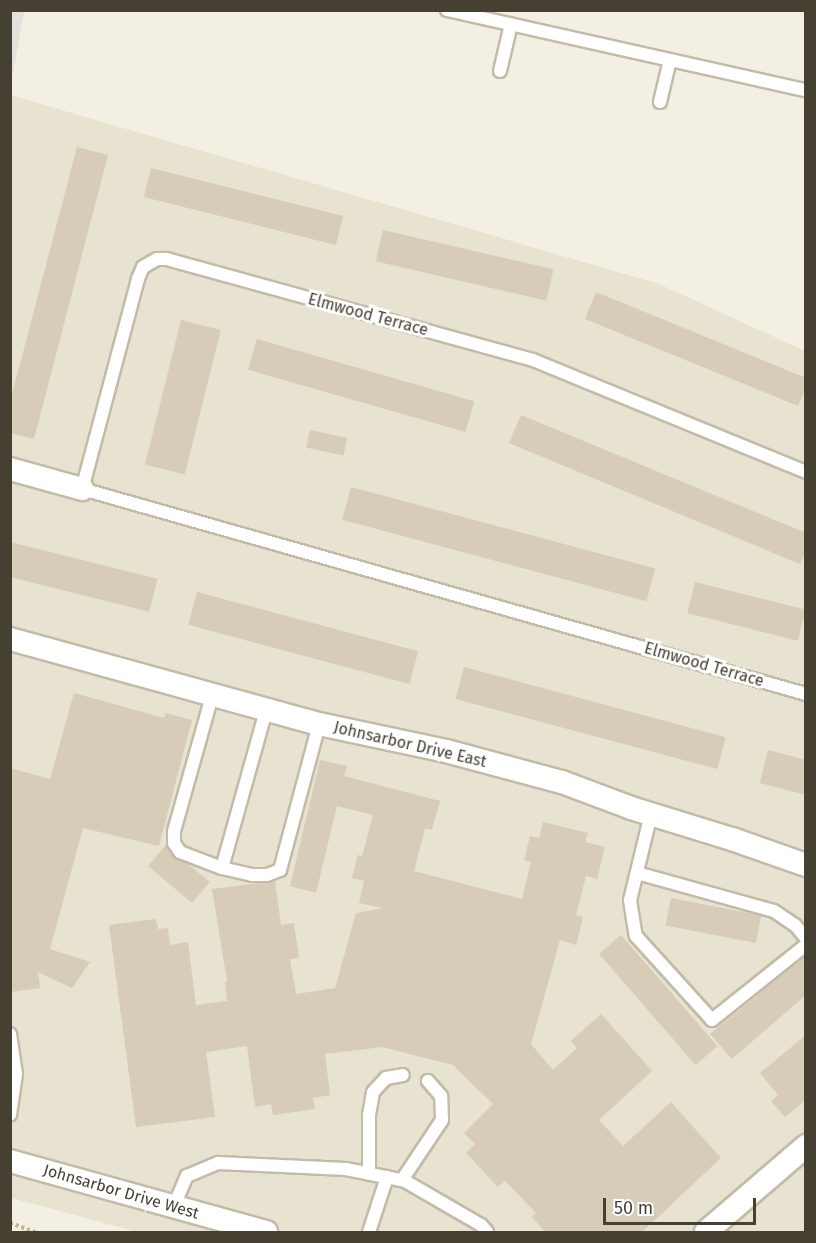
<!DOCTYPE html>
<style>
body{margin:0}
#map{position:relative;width:816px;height:1243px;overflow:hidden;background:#f3f0e3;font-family:"Fira Sans",sans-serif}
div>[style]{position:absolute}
.residential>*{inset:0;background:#e8e2d1}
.parking>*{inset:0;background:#e3e1dc}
.building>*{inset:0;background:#d6ccb8;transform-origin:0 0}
.path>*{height:4px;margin-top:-2px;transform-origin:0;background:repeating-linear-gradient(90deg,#c2b695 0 3px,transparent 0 6px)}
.roads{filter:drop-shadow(2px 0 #c2bba8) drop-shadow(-2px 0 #c2bba8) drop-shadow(0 2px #c2bba8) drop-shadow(0 -2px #c2bba8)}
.lane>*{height:12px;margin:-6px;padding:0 6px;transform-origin:6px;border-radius:6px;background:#fff}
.street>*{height:22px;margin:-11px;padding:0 11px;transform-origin:11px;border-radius:11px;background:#fff}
span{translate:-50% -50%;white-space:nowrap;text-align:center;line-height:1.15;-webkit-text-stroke:6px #fff;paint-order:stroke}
.street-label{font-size:16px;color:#464033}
.frame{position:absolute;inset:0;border:12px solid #464033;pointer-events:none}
.scale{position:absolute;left:603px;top:1198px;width:153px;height:27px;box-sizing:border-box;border:3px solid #464033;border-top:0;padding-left:8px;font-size:18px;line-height:21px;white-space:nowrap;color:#464033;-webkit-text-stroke:4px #fff;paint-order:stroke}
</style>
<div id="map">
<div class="residential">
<i style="clip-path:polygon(10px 95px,659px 284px,805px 351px,805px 1232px,138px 1232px,11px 1198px)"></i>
</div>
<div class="parking">
<i style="clip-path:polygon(10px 11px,24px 11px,13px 74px,10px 73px)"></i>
</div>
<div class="building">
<i style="clip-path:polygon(77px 147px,108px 155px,34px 439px,10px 433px,10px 402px)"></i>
<i style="left:151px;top:168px;width:198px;height:30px;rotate:14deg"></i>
<i style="left:383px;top:230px;width:175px;height:32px;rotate:13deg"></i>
<i style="clip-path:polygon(596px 292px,806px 378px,806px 387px,798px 406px,585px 319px)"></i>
<i style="left:181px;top:320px;width:41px;height:149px;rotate:14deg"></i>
<i style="left:257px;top:339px;width:226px;height:32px;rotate:16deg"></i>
<i style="clip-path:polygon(521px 415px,806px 533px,806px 551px,800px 564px,509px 443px)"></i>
<i style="left:310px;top:430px;width:38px;height:18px;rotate:12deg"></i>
<i style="left:351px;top:487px;width:315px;height:34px;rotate:15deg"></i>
<i style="left:10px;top:542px;width:152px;height:34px;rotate:14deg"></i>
<i style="left:695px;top:582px;width:114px;height:32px;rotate:14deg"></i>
<i style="left:197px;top:592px;width:229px;height:34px;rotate:15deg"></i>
<i style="left:464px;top:667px;width:271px;height:33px;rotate:15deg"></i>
<i style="clip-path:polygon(74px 693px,164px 718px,166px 713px,192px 720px,159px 846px,83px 828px,50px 949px,90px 962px,72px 988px,38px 972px,40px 988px,10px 992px,10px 768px,50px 779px)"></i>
<i style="clip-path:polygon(768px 750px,806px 760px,806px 795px,760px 783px)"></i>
<i style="clip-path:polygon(320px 760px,347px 766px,344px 776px,440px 801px,432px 830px,425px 828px,414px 871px,522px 899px,531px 862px,524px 860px,530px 836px,539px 838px,543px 822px,588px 833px,585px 842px,605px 847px,597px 879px,586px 876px,576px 915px,583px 917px,576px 945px,560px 940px,531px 1044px,553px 1070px,577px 1048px,571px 1041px,601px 1014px,652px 1071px,599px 1120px,623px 1146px,671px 1102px,721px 1158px,641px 1233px,546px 1233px,532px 1217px,536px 1213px,505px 1181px,498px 1187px,466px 1153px,475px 1144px,464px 1133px,493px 1104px,453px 1065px,382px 1047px,325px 1054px,330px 1095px,313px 1098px,315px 1109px,273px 1115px,271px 1104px,255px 1107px,247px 1046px,206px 1052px,215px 1117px,136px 1127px,109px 925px,156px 919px,158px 929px,168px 928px,170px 945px,188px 942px,196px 1005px,227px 1001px,225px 982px,227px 981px,212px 889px,275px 881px,281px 925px,294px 923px,299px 958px,290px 959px,296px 994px,335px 988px,356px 913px,383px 908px,359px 903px,364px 881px,352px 878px,358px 855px,362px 856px,373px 815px,337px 806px,316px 893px,290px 886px)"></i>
<i style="clip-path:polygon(166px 845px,174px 857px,188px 864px,210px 882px,192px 903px,148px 866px)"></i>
<i style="left:671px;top:898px;width:92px;height:28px;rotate:11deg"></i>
<i style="left:621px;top:935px;width:147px;height:29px;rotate:49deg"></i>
<i style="clip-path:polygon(806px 956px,806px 995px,732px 1059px,710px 1034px)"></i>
<i style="clip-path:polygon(806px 1035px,806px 1100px,785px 1117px,771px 1101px,778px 1095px,760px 1073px)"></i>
</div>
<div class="path">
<i style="left:10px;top:1223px;width:27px;rotate:20deg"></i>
</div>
<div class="roads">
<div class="lane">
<i style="left:447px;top:10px;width:368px;rotate:12.6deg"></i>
<i style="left:500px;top:71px;width:48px;rotate:-76.8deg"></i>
<i style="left:660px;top:102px;width:43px;rotate:-76.6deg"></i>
<i style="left:806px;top:472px;width:295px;rotate:-157.7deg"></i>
<i style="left:533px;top:360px;width:381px;rotate:-164.6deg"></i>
<i style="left:166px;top:259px;width:9px;rotate:180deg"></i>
<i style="left:157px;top:259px;width:16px;rotate:150deg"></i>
<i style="left:143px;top:267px;width:13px;rotate:113deg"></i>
<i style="left:138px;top:279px;width:217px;rotate:104.9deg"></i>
<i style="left:82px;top:489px;width:752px;rotate:15.81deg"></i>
<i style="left:212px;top:696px;width:140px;rotate:105.7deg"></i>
<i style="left:174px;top:831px;width:12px;rotate:90deg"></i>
<i style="left:174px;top:843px;width:11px;rotate:56deg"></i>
<i style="left:180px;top:852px;width:45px;rotate:20.9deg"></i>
<i style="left:222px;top:868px;width:31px;rotate:13deg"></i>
<i style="left:252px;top:875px;width:15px"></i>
<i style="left:267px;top:875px;width:14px;rotate:-21deg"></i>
<i style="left:280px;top:870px;width:151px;rotate:-75deg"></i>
<i style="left:651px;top:814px;width:89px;rotate:103.7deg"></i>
<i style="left:630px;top:900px;width:36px;rotate:81deg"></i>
<i style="left:636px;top:936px;width:113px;rotate:47.9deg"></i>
<i style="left:712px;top:1020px;width:120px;rotate:-38.6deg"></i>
<i style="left:222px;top:868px;width:164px;rotate:-74.4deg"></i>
<i style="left:637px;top:873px;width:142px;rotate:15.5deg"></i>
<i style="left:774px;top:911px;width:25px;rotate:34deg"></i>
<i style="left:795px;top:925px;width:17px;rotate:50deg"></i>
<i style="left:10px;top:1034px;width:40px;rotate:81.5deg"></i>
<i style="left:16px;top:1074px;width:41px;rotate:98.3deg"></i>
<i style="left:369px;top:1174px;width:59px;rotate:-90deg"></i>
<i style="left:369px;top:1115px;width:23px;rotate:-80deg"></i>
<i style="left:373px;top:1092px;width:19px;rotate:-47deg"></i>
<i style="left:386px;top:1078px;width:17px;rotate:-10deg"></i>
<i style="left:402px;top:1180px;width:72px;rotate:-56.3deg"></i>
<i style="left:442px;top:1120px;width:24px;rotate:-92deg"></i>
<i style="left:441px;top:1096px;width:20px;rotate:-131deg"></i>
<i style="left:174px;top:1206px;width:33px;rotate:-67deg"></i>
<i style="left:187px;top:1176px;width:34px;rotate:-23deg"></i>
<i style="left:218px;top:1163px;width:128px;rotate:2.7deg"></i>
<i style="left:346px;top:1169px;width:60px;rotate:11.5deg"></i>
<i style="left:405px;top:1181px;width:88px;rotate:30.1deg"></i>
<i style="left:481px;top:1225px;width:9px;rotate:49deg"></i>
<i style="left:369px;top:1232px;width:58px;rotate:-71.9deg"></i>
</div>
<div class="street">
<i style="left:10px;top:469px;width:75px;rotate:15.5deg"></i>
<i style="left:10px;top:639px;width:320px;rotate:15.4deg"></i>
<i style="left:319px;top:724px;width:130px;rotate:12deg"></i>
<i style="left:446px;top:751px;width:120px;rotate:15deg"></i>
<i style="left:562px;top:782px;width:74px;rotate:20.6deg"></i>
<i style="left:631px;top:808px;width:106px;rotate:17.1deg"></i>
<i style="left:732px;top:839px;width:78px;rotate:19.4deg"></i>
<i style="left:10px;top:1161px;width:266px;rotate:15.5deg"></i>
<i style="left:706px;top:1232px;width:132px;rotate:-40.7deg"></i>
</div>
</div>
<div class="street-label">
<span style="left:368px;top:315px;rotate:15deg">Elmwood Terrace</span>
<span style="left:704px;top:665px;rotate:16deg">Elmwood Terrace</span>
<span style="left:410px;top:745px;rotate:13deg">Johnsarbor Drive East</span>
<span style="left:121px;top:1192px;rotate:16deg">Johnsarbor Drive West</span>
</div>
<div class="frame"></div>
<div class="scale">50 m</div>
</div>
